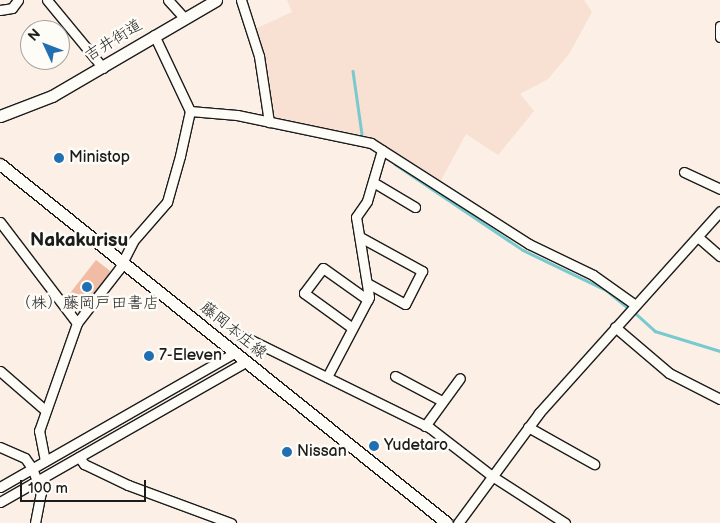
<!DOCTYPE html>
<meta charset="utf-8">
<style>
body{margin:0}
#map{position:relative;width:720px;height:523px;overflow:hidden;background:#fbefe6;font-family:"Balsamiq Sans","Klee One",sans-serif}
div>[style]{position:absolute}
.built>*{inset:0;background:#f8e0d2}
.shadow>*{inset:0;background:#0003}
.stream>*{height:2.5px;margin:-1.25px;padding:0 1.25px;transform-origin:1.25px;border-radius:1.25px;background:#78cace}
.building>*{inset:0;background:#f1bca4;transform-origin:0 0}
.roads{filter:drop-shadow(1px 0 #1c1c1c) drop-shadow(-1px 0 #1c1c1c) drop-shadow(0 1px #1c1c1c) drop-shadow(0 -1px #1c1c1c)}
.minor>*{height:9px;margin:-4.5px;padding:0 4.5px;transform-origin:4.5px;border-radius:4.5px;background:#fdfcf7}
.major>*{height:11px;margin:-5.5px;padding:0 5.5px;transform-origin:5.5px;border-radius:5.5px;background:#fdfcf7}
.dots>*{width:14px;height:14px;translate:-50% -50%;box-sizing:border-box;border:2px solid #fdfcf7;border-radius:50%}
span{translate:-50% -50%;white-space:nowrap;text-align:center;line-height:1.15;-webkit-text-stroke:5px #fdfcf7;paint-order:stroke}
.street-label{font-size:16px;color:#1c1c1c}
.poi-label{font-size:16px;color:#1c1c1c}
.left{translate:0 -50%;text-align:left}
.quarter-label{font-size:19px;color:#1c1c1c;font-weight:700}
.north{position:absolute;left:20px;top:20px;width:50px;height:50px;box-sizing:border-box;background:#fdfcf7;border:1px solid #a3a29f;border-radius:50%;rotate:313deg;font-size:14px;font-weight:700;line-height:20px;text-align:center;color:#1c1c1c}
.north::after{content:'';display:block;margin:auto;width:18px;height:22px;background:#1f6fb2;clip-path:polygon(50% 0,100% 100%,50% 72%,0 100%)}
.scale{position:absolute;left:20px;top:480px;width:126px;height:22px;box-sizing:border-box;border:2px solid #1c1c1c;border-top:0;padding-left:6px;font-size:15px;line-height:18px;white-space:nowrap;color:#1c1c1c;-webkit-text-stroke:4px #fdfcf7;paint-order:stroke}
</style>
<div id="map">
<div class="built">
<i style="clip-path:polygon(287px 0,584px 0,592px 12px,569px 54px,548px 79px,520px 94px,534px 111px,498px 155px,466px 134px,440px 182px,367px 136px,271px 120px,255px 29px,292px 12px)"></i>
</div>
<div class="shadow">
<i style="clip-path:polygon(109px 272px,115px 278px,84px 318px,67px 298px)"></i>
</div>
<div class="stream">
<i style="left:353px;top:71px;width:64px;rotate:81.9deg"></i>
<i style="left:395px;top:164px;width:154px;rotate:33.9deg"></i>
<i style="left:523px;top:250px;width:92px;rotate:25.7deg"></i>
<i style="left:606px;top:290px;width:27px;rotate:39deg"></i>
<i style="left:633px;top:311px;width:30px;rotate:42deg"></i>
<i style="left:655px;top:331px;width:68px;rotate:17.1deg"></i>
</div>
<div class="building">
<i style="left:96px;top:260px;width:18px;height:48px;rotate:38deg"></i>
</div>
<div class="roads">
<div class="minor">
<i style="left:47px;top:0;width:88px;rotate:50.5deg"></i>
<i style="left:168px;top:0;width:24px;rotate:48deg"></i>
<i style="left:241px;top:0;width:59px;rotate:72.2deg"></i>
<i style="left:259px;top:56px;width:67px;rotate:81.4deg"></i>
<i style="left:0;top:10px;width:12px;rotate:-9deg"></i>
<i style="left:12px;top:8px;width:10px;rotate:-53deg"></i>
<i style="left:720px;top:26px;width:11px;rotate:90deg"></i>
<i style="left:190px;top:111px;width:47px;rotate:4.9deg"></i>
<i style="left:237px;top:115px;width:137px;rotate:11.8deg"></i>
<i style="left:371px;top:143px;width:188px;rotate:32.6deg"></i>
<i style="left:529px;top:244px;width:71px;rotate:25.8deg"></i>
<i style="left:593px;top:275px;width:50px;rotate:35.3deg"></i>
<i style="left:684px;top:172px;width:40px;rotate:25deg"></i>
<i style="left:373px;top:182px;width:49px;rotate:30.8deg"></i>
<i style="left:0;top:222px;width:127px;rotate:52.7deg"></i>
<i style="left:360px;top:237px;width:71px;rotate:28.7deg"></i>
<i style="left:422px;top:271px;width:37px;rotate:117deg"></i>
<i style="left:405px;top:304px;width:41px;rotate:-150.9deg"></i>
<i style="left:699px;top:238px;width:28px;rotate:41deg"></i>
<i style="left:351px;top:327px;width:58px;rotate:-144.1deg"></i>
<i style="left:304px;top:293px;width:31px;rotate:-53deg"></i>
<i style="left:323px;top:268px;width:55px;rotate:35.4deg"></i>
<i style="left:615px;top:327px;width:71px;rotate:40.4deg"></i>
<i style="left:669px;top:373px;width:57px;rotate:27deg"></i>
<i style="left:243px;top:336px;width:208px;rotate:26.2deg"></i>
<i style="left:430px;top:428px;width:78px;rotate:37.7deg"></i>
<i style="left:492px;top:476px;width:87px;rotate:32.8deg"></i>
<i style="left:0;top:371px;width:60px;rotate:40.9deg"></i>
<i style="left:395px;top:376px;width:53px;rotate:28deg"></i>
<i style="left:327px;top:377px;width:90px;rotate:-62.3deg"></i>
<i style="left:369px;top:297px;width:81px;rotate:-99.2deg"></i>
<i style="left:356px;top:217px;width:19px;rotate:-55deg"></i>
<i style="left:367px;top:201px;width:53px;rotate:-73.6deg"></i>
<i style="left:425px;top:426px;width:59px;rotate:-53.9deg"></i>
<i style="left:528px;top:427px;width:76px;rotate:29.3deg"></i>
<i style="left:0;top:447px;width:27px;rotate:24deg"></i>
<i style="left:25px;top:458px;width:12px;rotate:55deg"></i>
<i style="left:32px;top:468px;width:26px;rotate:69deg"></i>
<i style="left:41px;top:492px;width:32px;rotate:101deg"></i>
<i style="left:79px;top:457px;width:9px;rotate:54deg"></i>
<i style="left:84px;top:464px;width:49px;rotate:25.5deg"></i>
<i style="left:128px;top:485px;width:110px;rotate:20.3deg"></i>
<i style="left:45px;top:461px;width:31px;rotate:-101deg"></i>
<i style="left:39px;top:431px;width:114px;rotate:-70.6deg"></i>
<i style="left:77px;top:323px;width:68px;rotate:-52.1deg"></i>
<i style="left:119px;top:269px;width:31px;rotate:-63deg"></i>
<i style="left:133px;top:241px;width:52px;rotate:-48.9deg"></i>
<i style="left:167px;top:202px;width:48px;rotate:-74.2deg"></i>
<i style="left:180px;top:156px;width:46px;rotate:-77.5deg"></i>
<i style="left:190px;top:111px;width:84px;rotate:-115.3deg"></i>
<i style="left:0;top:487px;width:270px;rotate:-29.8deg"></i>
<i style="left:0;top:502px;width:282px;rotate:-29.7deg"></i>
<i style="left:458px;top:523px;width:137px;rotate:-53.6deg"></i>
<i style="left:539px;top:413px;width:271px;rotate:-48.1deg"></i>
</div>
<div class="major">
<i style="left:0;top:116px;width:56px;rotate:-21deg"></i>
<i style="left:52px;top:96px;width:190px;rotate:-30.3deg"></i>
<i style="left:0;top:164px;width:573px;rotate:38.77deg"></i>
</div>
</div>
<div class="dots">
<i style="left:59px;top:158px;background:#1f6fb2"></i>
<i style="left:87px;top:287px;background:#1f6fb2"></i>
<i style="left:149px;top:356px;background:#1f6fb2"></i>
<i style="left:374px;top:446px;background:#1f6fb2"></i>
<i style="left:287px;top:452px;background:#1f6fb2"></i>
</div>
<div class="street-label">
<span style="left:114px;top:41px;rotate:-32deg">吉井街道</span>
<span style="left:233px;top:331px;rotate:39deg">藤岡本庄線</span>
</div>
<div class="poi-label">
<span class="left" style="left:69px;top:158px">Ministop</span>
<span style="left:87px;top:304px">（株）藤岡戸田書店</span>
<span class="left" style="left:159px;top:356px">7-Eleven</span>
<span class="left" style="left:384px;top:446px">Yudetaro</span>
<span class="left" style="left:297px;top:452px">Nissan</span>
</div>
<div class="quarter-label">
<span style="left:79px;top:241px">Nakakurisu</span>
</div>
<div class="north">N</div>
<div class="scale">100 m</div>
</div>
